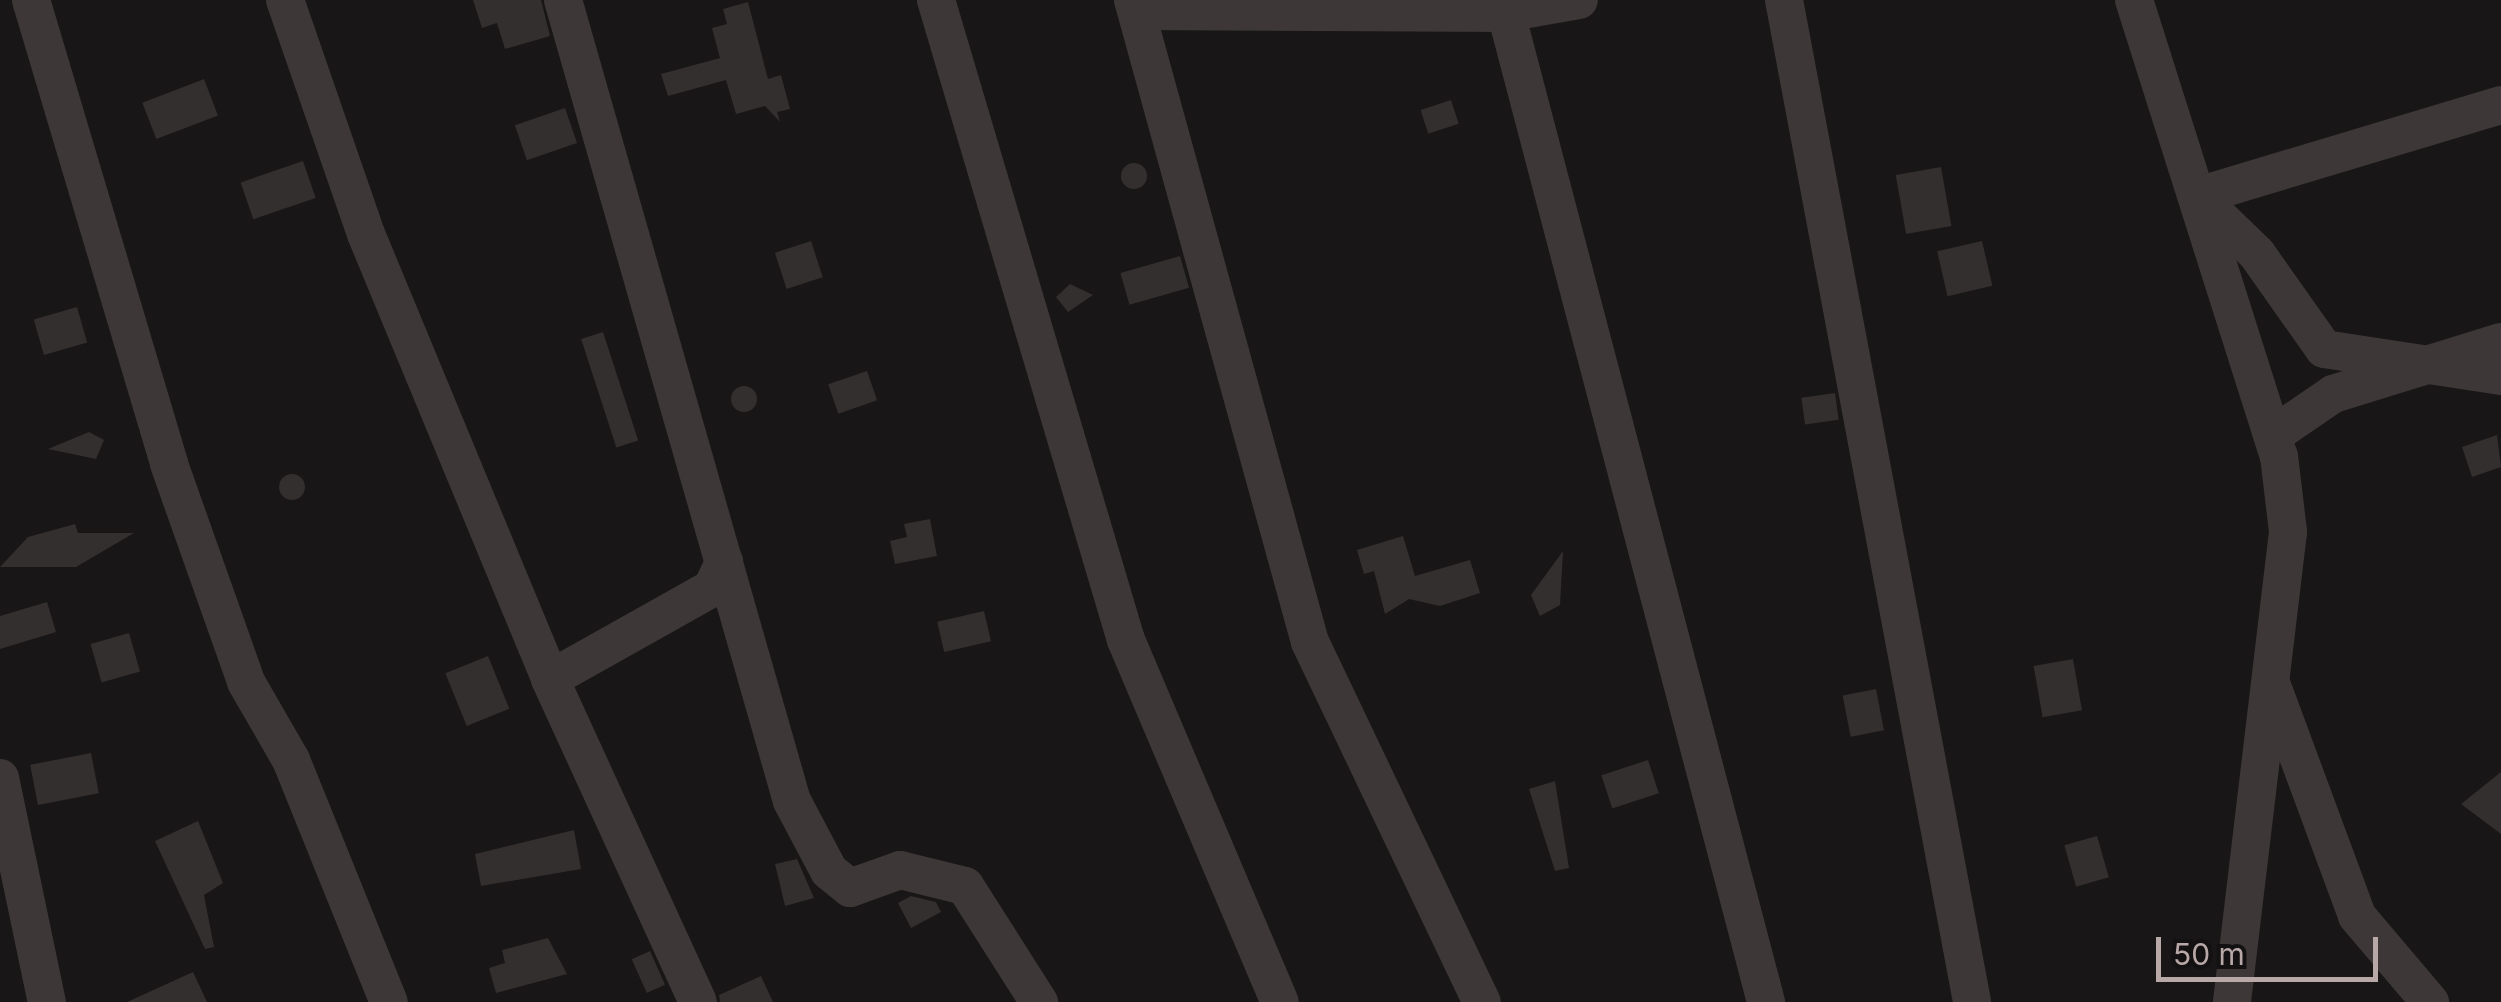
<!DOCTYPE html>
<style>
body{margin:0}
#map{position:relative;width:2501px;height:1002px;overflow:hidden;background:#181616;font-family:Inter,sans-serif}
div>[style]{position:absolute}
.building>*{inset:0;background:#322f2e;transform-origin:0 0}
.round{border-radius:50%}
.minor>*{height:38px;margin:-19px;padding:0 19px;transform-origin:19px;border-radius:19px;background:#3d3837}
span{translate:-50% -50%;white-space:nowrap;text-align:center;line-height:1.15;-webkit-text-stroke:8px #131111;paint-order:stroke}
.scale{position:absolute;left:2156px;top:937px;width:222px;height:45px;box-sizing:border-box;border:5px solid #b8a8a7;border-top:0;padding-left:12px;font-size:30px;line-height:35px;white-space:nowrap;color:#b8a8a7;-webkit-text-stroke:8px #131111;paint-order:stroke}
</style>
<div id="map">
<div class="building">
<i style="clip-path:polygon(473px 0,541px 0,550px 36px,505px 49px,497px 23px,482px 28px)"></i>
<i style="clip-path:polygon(748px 2px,768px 79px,781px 75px,790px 109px,777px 112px,780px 122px,765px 106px,736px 114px,726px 80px,668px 96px,661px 74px,720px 58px,712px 28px,727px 24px,723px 9px)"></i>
<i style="left:204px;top:79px;width:39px;height:66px;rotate:69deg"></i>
<i style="left:1451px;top:100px;width:25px;height:32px;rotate:72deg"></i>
<i style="left:565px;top:108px;width:37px;height:53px;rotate:71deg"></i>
<i style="left:303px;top:161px;width:39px;height:66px;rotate:71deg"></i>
<i class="round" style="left:1121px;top:163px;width:26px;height:26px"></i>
<i style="left:1941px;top:167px;width:60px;height:46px;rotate:80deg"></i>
<i style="left:811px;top:241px;width:38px;height:38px;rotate:72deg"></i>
<i style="left:1982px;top:241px;width:46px;height:46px;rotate:77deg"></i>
<i style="left:1180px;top:256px;width:33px;height:62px;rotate:74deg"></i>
<i style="clip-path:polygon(1070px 284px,1093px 295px,1068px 312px,1056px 297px)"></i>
<i style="left:77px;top:307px;width:37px;height:45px;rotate:74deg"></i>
<i style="left:603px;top:332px;width:114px;height:23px;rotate:72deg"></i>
<i style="left:867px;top:371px;width:31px;height:41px;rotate:71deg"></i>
<i class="round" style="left:731px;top:386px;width:26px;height:26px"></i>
<i style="left:1835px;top:393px;width:27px;height:34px;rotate:82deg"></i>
<i style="clip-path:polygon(89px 432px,104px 440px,96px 459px,48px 449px)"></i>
<i style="clip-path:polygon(2497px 435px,2501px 467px,2472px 477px,2462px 447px)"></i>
<i class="round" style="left:279px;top:474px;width:26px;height:26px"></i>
<i style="clip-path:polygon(930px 519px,937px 556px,895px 564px,890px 541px,907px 537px,904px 524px)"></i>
<i style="clip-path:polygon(75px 524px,78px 533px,134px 533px,76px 567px,0 567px,28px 537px)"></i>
<i style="clip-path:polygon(1403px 536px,1415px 576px,1470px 560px,1480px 593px,1440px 606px,1409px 599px,1385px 614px,1374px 571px,1364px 574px,1357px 550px)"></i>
<i style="clip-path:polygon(1563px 551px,1560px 605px,1540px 616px,1531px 595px)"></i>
<i style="clip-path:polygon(47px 602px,56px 632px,0 649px,0 616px)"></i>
<i style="left:984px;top:611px;width:31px;height:48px;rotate:77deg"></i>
<i style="left:129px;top:633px;width:40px;height:40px;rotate:74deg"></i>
<i style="left:488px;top:656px;width:57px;height:46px;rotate:68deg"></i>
<i style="left:2073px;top:659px;width:52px;height:40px;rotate:80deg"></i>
<i style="left:1876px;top:689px;width:42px;height:34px;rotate:79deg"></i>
<i style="left:91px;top:753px;width:41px;height:62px;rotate:79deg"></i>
<i style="left:1648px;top:760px;width:35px;height:49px;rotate:72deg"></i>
<i style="clip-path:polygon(2501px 772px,2501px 834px,2461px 804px)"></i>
<i style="clip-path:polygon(1555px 781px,1569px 868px,1555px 871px,1529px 789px)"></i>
<i style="clip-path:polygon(198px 821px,223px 883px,204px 895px,214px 947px,205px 949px,155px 841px)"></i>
<i style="clip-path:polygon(574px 830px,581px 869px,481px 886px,475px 854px)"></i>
<i style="left:2097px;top:836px;width:43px;height:34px;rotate:74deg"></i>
<i style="clip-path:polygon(797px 859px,814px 898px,785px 906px,775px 864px)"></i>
<i style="clip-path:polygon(911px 896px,936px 902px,941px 912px,911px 928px,898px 903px)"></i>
<i style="clip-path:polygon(548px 938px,567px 974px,496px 993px,489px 968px,505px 963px,502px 950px)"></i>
<i style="left:650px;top:951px;width:37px;height:20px;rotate:66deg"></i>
<i style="clip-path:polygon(193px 972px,207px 1002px,127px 1002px)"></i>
<i style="clip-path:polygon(761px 976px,773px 1002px,720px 1002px,719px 995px)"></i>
</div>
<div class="minor">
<i style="left:31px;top:0;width:484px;rotate:73.4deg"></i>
<i style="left:169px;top:464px;width:231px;rotate:70.5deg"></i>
<i style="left:246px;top:682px;width:90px;rotate:60deg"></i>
<i style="left:291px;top:760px;width:261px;rotate:68deg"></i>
<i style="left:285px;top:0;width:248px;rotate:70.9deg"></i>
<i style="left:366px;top:234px;width:482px;rotate:67.5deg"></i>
<i style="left:550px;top:679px;width:355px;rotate:65.4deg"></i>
<i style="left:563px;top:0;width:833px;rotate:74.05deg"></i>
<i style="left:792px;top:801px;width:79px;rotate:62.1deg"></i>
<i style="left:829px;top:871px;width:27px;rotate:39deg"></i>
<i style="left:850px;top:888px;width:53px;rotate:-19.8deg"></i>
<i style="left:900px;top:870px;width:67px;rotate:13.8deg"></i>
<i style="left:965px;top:886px;width:138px;rotate:57.5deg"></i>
<i style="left:936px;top:0;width:668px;rotate:73.47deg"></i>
<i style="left:1126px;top:640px;width:393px;rotate:67deg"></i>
<i style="left:1133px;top:0;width:666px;rotate:74.59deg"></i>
<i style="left:1310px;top:642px;width:399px;rotate:64.5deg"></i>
<i style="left:1481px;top:0;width:28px;rotate:27deg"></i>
<i style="left:1506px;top:13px;width:1023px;rotate:75.27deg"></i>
<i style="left:1784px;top:0;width:1019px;rotate:79.37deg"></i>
<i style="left:2134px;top:0;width:478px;rotate:72.4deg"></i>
<i style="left:2279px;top:456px;width:77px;rotate:83.2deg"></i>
<i style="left:2288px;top:532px;width:473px;rotate:96.8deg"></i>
<i style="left:1137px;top:11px;width:369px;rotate:0.3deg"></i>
<i style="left:1506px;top:13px;width:74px;rotate:-10.1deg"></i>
<i style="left:2501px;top:105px;width:317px;rotate:163.3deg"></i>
<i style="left:2197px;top:196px;width:83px;rotate:44deg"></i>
<i style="left:2257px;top:254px;width:116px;rotate:54.8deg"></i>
<i style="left:2324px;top:349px;width:179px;rotate:8.7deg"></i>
<i style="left:2273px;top:435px;width:73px;rotate:-34.3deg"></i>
<i style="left:2333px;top:394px;width:176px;rotate:-17.2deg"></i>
<i style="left:550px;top:679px;width:186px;rotate:-29.3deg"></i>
<i style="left:712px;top:588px;width:29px;rotate:-65deg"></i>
<i style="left:2271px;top:683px;width:248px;rotate:69.7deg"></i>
<i style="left:2357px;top:916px;width:113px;rotate:49.7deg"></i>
<i style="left:0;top:778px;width:229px;rotate:78.2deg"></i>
</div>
<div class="scale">50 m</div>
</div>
